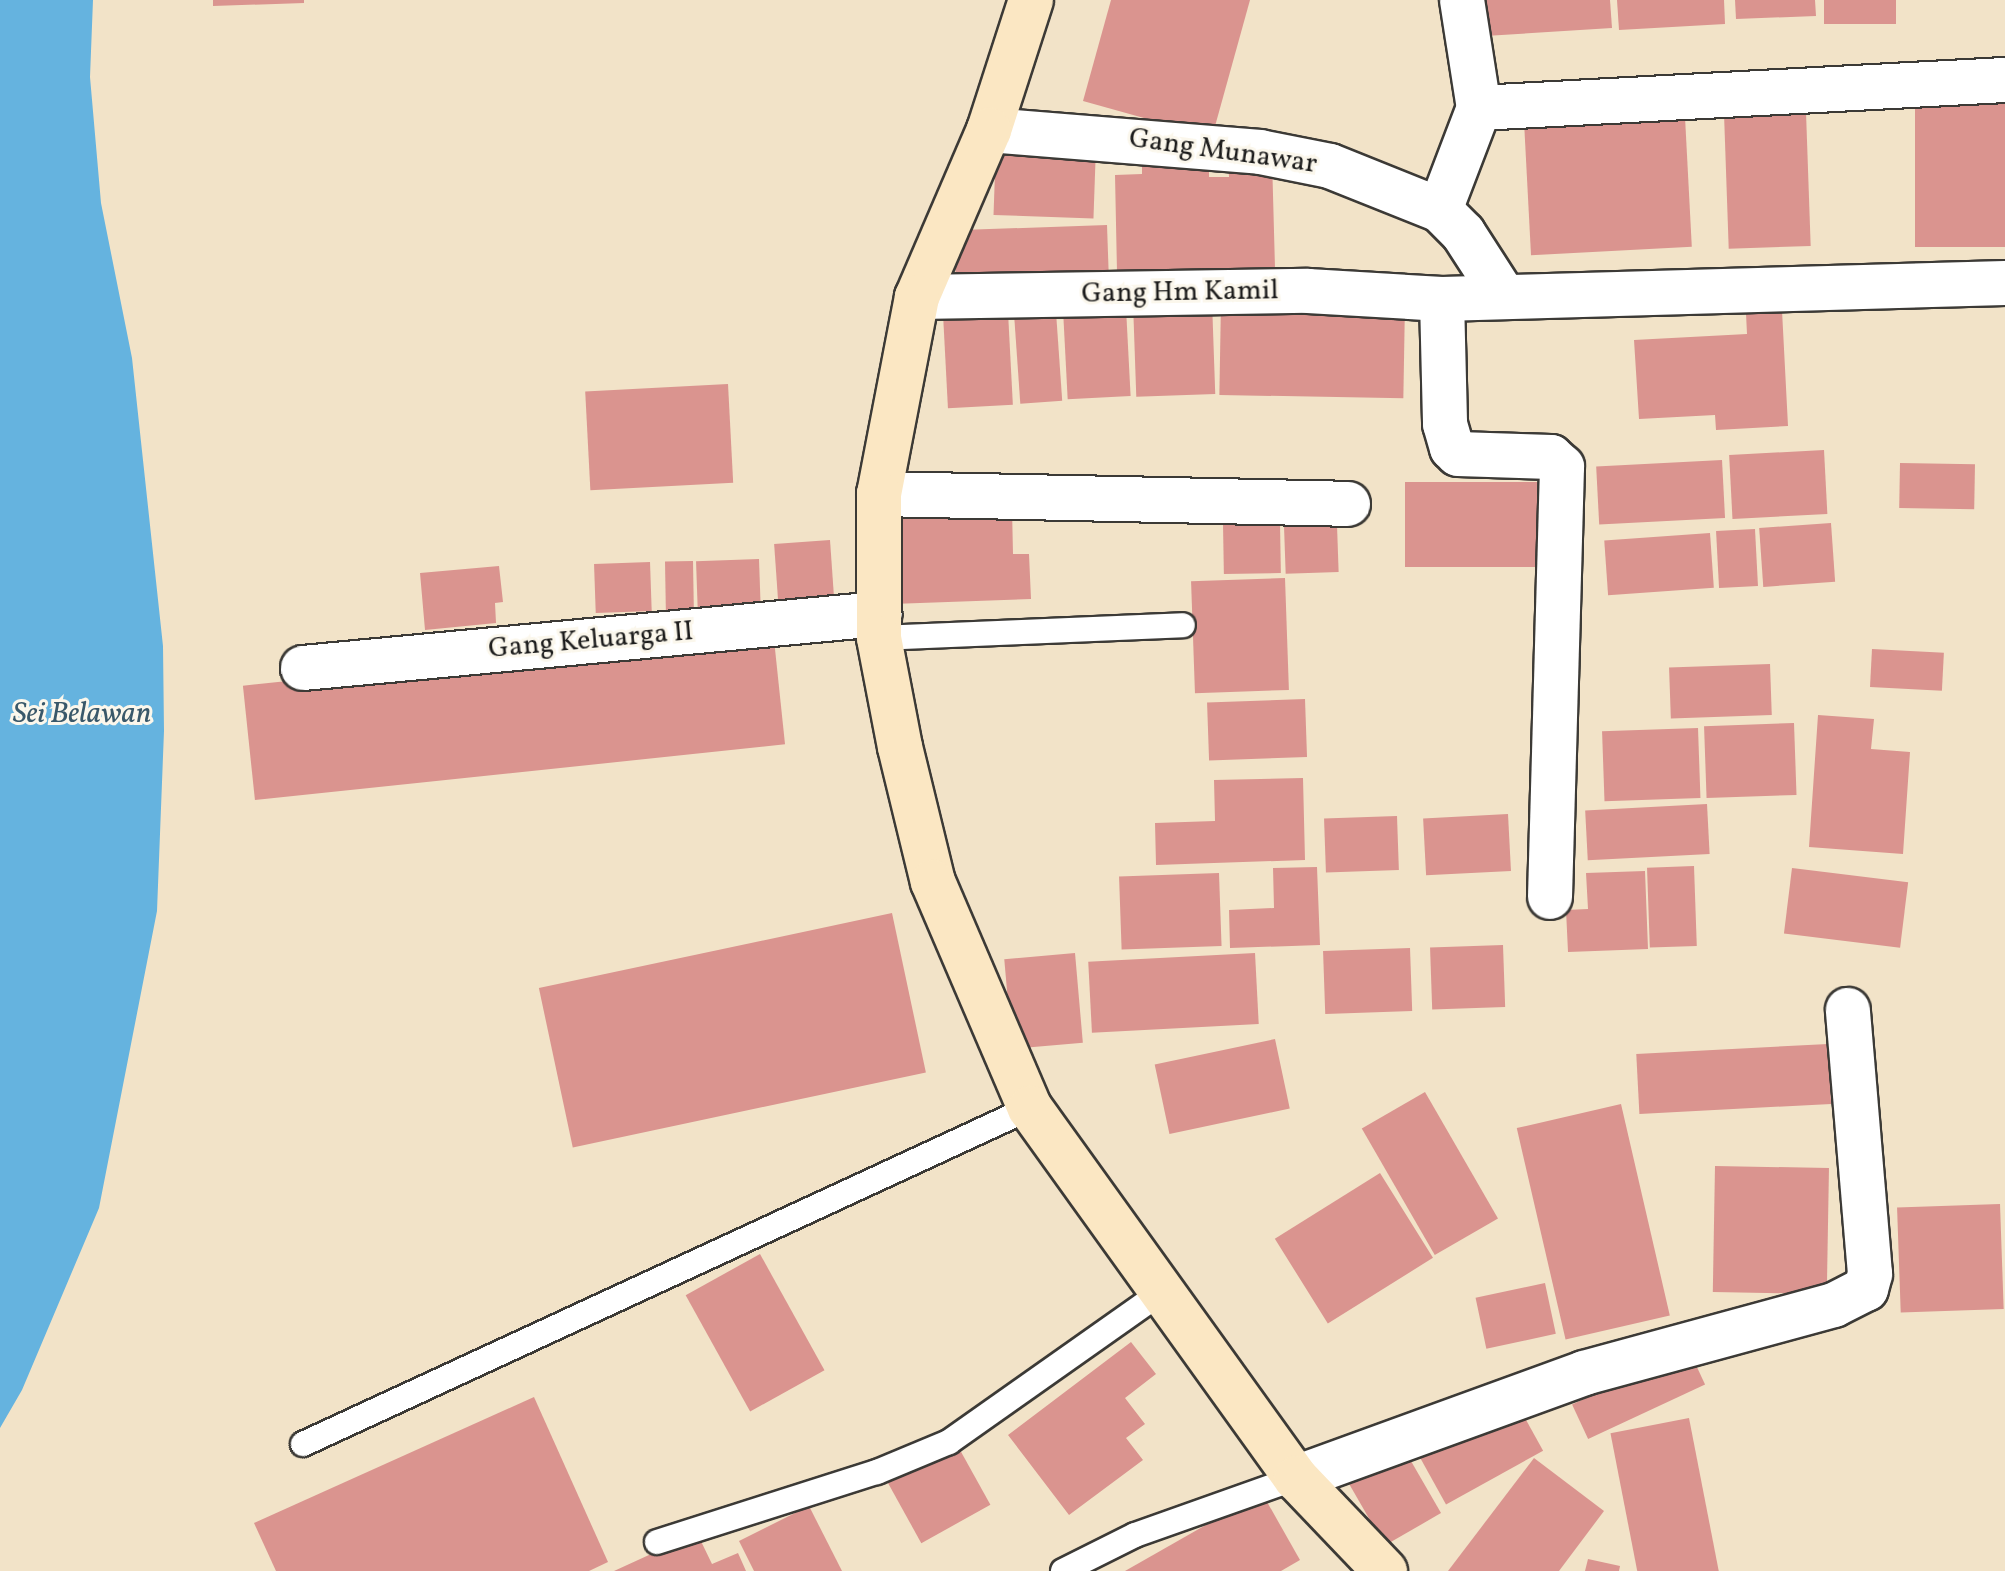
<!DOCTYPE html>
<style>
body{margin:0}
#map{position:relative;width:2005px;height:1571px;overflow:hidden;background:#f2e3c8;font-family:Vollkorn,serif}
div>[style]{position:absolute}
.water>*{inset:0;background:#65b3df}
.building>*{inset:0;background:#da948f;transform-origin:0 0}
.roads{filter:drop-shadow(2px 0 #3c3a36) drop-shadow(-2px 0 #3c3a36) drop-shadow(0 2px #3c3a36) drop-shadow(0 -2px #3c3a36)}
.lane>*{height:24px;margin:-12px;padding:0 12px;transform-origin:12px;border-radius:12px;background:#fff}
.street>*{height:44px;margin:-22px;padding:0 22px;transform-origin:22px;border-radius:22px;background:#fff}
.secondary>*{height:44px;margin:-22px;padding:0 22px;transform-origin:22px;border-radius:22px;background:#fbe7c3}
span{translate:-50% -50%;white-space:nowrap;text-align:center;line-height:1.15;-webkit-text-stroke:6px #fbf7ec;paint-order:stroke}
.street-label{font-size:28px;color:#1c1c1c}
.water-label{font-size:30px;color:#39586a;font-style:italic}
</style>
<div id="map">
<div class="water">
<i style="clip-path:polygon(0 0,93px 0,90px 77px,101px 203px,132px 358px,163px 646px,164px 731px,157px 911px,99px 1208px,22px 1390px,0 1428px)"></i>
</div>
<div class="building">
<i style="clip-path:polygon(213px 0,304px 0,304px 3px,213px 6px)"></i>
<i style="clip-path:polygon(1111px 0,1250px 0,1212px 137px,1083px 101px)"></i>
<i style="clip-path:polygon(1467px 0,1610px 0,1612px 28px,1469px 37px)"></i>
<i style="clip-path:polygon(1617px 0,1724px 0,1725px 24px,1619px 30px)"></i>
<i style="clip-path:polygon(1735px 0,1815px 0,1816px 16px,1736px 19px)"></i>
<i style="left:1824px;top:0;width:72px;height:24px"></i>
<i style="left:2005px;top:101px;width:146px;height:90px;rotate:90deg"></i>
<i style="left:1806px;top:112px;width:134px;height:82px;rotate:88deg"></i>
<i style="left:1685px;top:117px;width:130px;height:161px;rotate:87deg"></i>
<i style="left:996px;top:144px;width:100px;height:71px;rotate:2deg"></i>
<i style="clip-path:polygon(1272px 158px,1275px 268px,1117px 272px,1115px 175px,1142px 174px,1142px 163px,1209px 162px,1209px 177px,1229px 177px,1228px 159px)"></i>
<i style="left:1107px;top:225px;width:55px;height:153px;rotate:88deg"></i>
<i style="clip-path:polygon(1781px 291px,1788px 426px,1716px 430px,1715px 415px,1639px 419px,1634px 340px,1747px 334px,1745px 293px)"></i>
<i style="left:1212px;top:301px;width:93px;height:79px;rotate:88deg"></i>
<i style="left:1221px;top:301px;width:184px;height:94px;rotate:1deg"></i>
<i style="left:1126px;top:308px;width:88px;height:63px;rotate:87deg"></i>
<i style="left:1008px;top:312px;width:93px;height:65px;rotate:87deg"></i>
<i style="left:1056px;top:312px;width:89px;height:42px;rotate:86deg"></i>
<i style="left:728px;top:384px;width:99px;height:143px;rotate:87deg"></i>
<i style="left:1824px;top:450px;width:64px;height:95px;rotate:87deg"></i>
<i style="left:1722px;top:460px;width:58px;height:126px;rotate:87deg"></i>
<i style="left:1900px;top:463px;width:75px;height:45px;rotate:1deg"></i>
<i style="left:1405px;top:482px;width:134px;height:85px"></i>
<i style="clip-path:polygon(1012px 508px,1013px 554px,1029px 554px,1031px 599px,892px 604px,889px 513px)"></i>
<i style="left:1280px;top:523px;width:50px;height:57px;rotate:89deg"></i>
<i style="left:1831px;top:523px;width:59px;height:72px;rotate:86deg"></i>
<i style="left:1337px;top:525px;width:47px;height:53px;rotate:88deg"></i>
<i style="left:1755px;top:529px;width:57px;height:39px;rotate:87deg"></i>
<i style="left:1710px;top:533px;width:55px;height:106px;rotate:86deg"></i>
<i style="left:830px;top:540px;width:63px;height:56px;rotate:86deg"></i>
<i style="left:759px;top:559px;width:47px;height:63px;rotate:88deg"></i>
<i style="left:693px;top:561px;width:51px;height:28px;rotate:89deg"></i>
<i style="left:650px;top:562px;width:49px;height:56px;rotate:88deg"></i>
<i style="clip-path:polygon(499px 566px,503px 602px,495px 603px,496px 623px,425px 630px,420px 573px)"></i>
<i style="left:1285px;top:578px;width:112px;height:94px;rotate:88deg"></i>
<i style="left:773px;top:630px;width:115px;height:533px;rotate:84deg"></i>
<i style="left:1872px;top:649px;width:72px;height:38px;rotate:3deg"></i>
<i style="left:1770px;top:664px;width:51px;height:101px;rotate:88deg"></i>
<i style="left:1305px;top:699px;width:58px;height:98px;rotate:88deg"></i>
<i style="clip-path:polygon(1818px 715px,1874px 719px,1871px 749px,1910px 752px,1903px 854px,1809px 847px)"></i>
<i style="left:1794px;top:723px;width:72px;height:90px;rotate:88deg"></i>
<i style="left:1698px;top:728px;width:70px;height:96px;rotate:88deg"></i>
<i style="clip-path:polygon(1303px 778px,1305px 860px,1156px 865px,1155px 823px,1215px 821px,1214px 780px)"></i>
<i style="left:1707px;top:804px;width:50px;height:122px;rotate:87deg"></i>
<i style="left:1508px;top:814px;width:57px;height:85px;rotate:87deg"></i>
<i style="left:1397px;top:816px;width:54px;height:73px;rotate:88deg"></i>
<i style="left:1694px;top:866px;width:80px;height:47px;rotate:88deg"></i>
<i style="clip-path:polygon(1317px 867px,1320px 945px,1230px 948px,1229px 910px,1274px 908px,1273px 868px)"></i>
<i style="left:1792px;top:868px;width:117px;height:66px;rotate:7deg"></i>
<i style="clip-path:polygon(1645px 871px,1648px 949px,1568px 952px,1566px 910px,1588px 909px,1586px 873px)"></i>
<i style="left:1219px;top:873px;width:73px;height:100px;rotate:88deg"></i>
<i style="left:892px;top:913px;width:163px;height:361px;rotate:78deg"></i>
<i style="left:1503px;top:945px;width:62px;height:73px;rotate:88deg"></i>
<i style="left:1410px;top:948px;width:63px;height:87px;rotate:88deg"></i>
<i style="left:1075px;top:953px;width:90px;height:71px;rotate:85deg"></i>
<i style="left:1255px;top:953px;width:71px;height:167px;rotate:87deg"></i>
<i style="left:1275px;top:1039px;width:71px;height:123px;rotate:78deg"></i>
<i style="left:1828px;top:1044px;width:60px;height:192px;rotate:87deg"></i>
<i style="left:1425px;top:1092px;width:146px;height:73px;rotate:60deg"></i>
<i style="left:1621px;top:1104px;width:217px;height:107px;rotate:77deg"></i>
<i style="left:1715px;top:1166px;width:114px;height:126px;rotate:1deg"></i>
<i style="left:1380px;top:1173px;width:100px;height:124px;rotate:58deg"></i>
<i style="left:2000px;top:1204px;width:105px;height:103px;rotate:88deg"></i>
<i style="left:760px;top:1254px;width:133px;height:85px;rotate:61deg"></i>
<i style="left:1545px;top:1283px;width:52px;height:71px;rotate:78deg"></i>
<i style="clip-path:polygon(1131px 1342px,1156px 1374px,1125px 1398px,1145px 1424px,1126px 1438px,1143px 1460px,1069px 1515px,1008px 1435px)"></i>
<i style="left:1689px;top:1350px;width:38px;height:129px;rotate:65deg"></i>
<i style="clip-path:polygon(534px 1397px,608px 1562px,589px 1571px,276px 1571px,254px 1523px)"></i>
<i style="left:1515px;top:1400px;width:58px;height:111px;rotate:61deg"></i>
<i style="left:1689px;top:1418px;width:156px;height:80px;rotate:79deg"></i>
<i style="left:955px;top:1441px;width:73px;height:79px;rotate:61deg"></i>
<i style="left:1404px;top:1449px;width:74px;height:65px;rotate:60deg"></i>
<i style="clip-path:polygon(1534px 1458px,1604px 1511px,1559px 1571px,1448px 1571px)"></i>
<i style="clip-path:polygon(1262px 1493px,1300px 1560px,1281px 1571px,1125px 1571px)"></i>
<i style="clip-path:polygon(809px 1506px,842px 1571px,754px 1571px,739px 1541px)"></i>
<i style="clip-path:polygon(697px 1533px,712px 1564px,738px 1553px,746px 1571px,614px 1571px)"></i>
<i style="clip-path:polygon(1588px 1559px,1620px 1566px,1619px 1571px,1585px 1571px)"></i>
</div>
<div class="roads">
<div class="lane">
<i style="left:879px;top:638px;width:304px;rotate:-2.4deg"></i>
<i style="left:303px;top:1444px;width:801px;rotate:-24.81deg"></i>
<i style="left:657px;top:1542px;width:231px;rotate:-17.7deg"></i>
<i style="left:877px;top:1472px;width:78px;rotate:-22.6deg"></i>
<i style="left:949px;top:1442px;width:261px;rotate:-35.2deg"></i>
<i style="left:1063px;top:1571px;width:80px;rotate:-26.6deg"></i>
<i style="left:1135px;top:1535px;width:171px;rotate:-19.5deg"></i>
</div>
<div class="street">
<i style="left:1462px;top:0;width:109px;rotate:81.1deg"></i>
<i style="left:989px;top:130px;width:272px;rotate:4.6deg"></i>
<i style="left:1260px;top:152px;width:71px;rotate:11.3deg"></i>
<i style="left:1330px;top:166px;width:118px;rotate:21.8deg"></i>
<i style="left:1440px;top:210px;width:33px;rotate:45deg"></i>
<i style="left:1463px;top:233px;width:74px;rotate:57.2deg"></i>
<i style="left:1440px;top:210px;width:109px;rotate:-69.1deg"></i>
<i style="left:1479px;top:108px;width:527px;rotate:-3.05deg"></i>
<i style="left:917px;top:297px;width:391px;rotate:-0.9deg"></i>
<i style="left:1308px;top:291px;width:134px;rotate:3.4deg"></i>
<i style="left:1442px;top:299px;width:563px;rotate:-1.63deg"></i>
<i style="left:1442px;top:299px;width:125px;rotate:88.6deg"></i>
<i style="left:1445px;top:424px;width:25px;rotate:74deg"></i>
<i style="left:1452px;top:448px;width:8px;rotate:45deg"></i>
<i style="left:1458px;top:454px;width:93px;rotate:1.8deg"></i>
<i style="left:1551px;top:457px;width:15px;rotate:42deg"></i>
<i style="left:1562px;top:467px;width:430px;rotate:91.6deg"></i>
<i style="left:879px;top:494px;width:469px;rotate:1.2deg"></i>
<i style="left:303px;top:668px;width:579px;rotate:-5.36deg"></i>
<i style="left:1296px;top:1478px;width:307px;rotate:-20deg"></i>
<i style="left:1584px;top:1373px;width:259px;rotate:-15.2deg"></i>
<i style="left:1834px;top:1305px;width:36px;rotate:-27deg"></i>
<i style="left:1866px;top:1289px;width:16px;rotate:-75deg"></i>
<i style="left:1870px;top:1274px;width:265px;rotate:-94.8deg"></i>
</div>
<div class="secondary">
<i style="left:1031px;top:0;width:137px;rotate:107.9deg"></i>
<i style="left:989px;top:130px;width:182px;rotate:113.3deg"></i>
<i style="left:917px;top:297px;width:201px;rotate:100.9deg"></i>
<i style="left:879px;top:494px;width:144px;rotate:90deg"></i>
<i style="left:879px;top:638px;width:111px;rotate:79.1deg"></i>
<i style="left:900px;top:747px;width:139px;rotate:76.3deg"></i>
<i style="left:933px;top:882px;width:246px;rotate:66.8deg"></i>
<i style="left:1030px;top:1108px;width:456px;rotate:54.3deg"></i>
<i style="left:1296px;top:1478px;width:129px;rotate:46.3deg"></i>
</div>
</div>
<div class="street-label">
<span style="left:1223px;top:152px;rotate:8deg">Gang Munawar</span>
<span style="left:1180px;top:293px;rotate:-1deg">Gang Hm Kamil</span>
<span style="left:591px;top:641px;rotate:-5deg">Gang Keluarga II</span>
</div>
<div class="water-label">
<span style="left:82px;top:714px">Sei Belawan</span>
</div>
</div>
